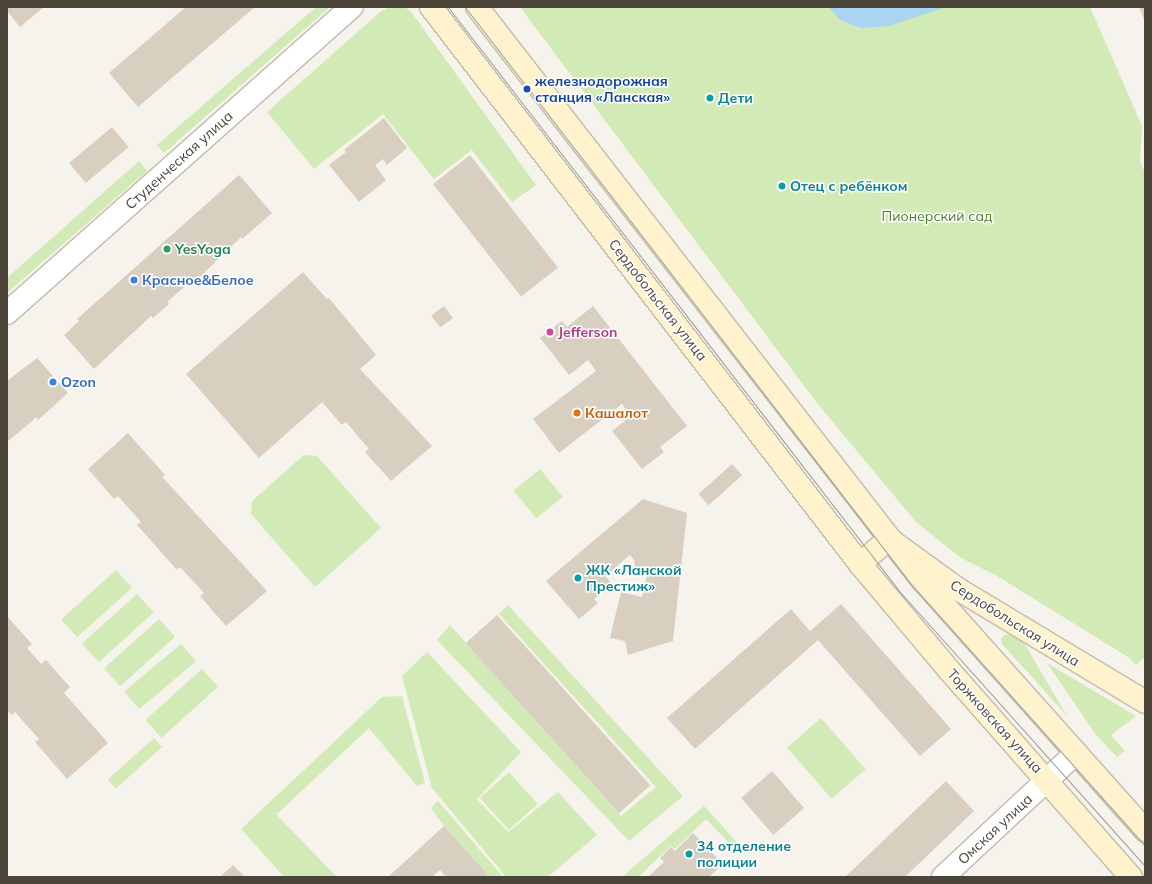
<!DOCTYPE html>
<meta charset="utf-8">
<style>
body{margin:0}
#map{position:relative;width:1152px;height:884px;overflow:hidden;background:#f6f3ec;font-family:Mulish,sans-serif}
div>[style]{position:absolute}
.green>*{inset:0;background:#d2eab5;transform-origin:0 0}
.water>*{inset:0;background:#a9d4f2}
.building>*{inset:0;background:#d8cfc1;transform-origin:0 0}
.roads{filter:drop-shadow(1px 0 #c2bbae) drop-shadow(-1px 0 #c2bbae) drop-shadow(0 1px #c2bbae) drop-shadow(0 -1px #c2bbae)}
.street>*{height:22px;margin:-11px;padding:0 11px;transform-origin:11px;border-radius:11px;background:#fff}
.secondary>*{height:22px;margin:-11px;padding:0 11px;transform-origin:11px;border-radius:11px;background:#fff3cd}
.tram>*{height:1px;margin:-0.5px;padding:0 0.5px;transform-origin:0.5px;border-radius:0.5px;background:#9a9a9a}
.dots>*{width:11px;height:11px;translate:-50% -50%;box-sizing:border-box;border:2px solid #fff;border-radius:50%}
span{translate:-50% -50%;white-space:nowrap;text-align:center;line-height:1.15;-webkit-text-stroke:3px #fff;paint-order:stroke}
.transit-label{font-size:14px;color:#164399;font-weight:700}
.left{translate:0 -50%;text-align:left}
.culture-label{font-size:14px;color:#0d838f;font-weight:700}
.street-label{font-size:14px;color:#4b4439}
.park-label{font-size:14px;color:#4a7f2a}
.leisure-label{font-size:14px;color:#27864d;font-weight:700}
.shop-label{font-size:14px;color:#366cbe;font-weight:700}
.hotel-label{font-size:14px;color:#b23c85;font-weight:700}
.food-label{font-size:14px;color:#c56008;font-weight:700}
.frame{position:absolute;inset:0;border:8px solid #4b4439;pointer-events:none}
</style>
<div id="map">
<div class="green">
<i style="clip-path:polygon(316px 7px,330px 7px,164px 153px,157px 145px)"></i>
<i style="clip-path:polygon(390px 7px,405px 7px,412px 13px,536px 185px,512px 202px,472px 150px,434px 179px,383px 114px,314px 169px,267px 112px,380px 12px)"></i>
<i style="clip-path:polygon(520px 7px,1090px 7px,1142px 126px,1140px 161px,1145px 173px,1145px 657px,1136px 665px,1128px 657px,997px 576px,961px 558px,916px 522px,817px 403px)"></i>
<i style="clip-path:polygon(139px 161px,147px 171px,7px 293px,7px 278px)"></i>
<i style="clip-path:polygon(304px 455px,317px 456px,381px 528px,315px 587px,251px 514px,252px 501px)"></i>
<i style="left:540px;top:469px;width:36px;height:34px;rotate:51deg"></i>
<i style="left:116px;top:570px;width:24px;height:74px;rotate:48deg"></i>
<i style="left:137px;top:594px;width:25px;height:74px;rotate:48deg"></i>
<i style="clip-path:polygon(508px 605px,683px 796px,629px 841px,437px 640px,450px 625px,621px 816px,656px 787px,499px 614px)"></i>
<i style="left:159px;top:619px;width:24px;height:74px;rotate:48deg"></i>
<i style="clip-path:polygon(1011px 634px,1023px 641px,1067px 716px,1002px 644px,1001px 639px,1004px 635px)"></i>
<i style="left:181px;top:644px;width:23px;height:74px;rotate:50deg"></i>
<i style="clip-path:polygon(427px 652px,521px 752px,477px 799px,508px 832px,558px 792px,597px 835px,548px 877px,506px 877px,432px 788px,402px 676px)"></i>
<i style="clip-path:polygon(1047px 663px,1136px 716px,1111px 735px,1125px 751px,1117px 757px,1096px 735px)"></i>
<i style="left:202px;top:669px;width:24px;height:76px;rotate:48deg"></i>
<i style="clip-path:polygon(402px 696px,425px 783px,417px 786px,369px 728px,277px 814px,274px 812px,337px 877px,284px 877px,241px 829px,382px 697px)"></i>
<i style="left:821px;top:718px;width:68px;height:45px;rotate:49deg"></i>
<i style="left:154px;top:738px;width:12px;height:62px;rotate:48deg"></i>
<i style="left:509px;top:772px;width:43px;height:39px;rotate:48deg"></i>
<i style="clip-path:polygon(438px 801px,503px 877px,490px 877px,444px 826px,431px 808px)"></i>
<i style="clip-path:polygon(704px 806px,743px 849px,739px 853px,706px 819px,675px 849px,671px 846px,638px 877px,622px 877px)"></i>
</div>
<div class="water">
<i style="clip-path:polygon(829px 7px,946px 7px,889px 26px,860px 28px,839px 19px)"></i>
</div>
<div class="building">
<i style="clip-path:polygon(7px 7px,44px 7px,20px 27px,7px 11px)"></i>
<i style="clip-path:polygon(186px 7px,255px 7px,138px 107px,109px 73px)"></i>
<i style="clip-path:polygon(1139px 7px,1145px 7px,1145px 22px)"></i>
<i style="clip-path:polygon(384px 118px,407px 148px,387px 165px,383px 159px,375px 165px,386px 180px,359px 202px,329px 165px,346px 152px,344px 150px)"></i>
<i style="left:112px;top:127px;width:26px;height:56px;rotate:50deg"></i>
<i style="left:470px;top:155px;width:143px;height:47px;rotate:52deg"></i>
<i style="clip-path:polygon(239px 175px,272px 213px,242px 239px,241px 237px,199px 278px,197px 276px,167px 302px,169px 304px,153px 318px,151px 316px,94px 369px,64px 335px,79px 321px,77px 319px)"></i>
<i style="clip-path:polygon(303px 272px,327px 299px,329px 298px,376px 355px,360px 369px,432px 446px,391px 481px,365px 452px,369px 449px,346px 422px,342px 425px,322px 402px,259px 458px,186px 374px)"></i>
<i style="left:444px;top:306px;width:15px;height:16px;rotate:53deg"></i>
<i style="clip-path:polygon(593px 306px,687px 426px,660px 447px,664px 452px,642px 469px,612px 431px,631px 416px,622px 404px,559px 453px,533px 419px,596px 371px,588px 360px,569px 375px,540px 338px,562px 321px,567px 327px)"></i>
<i style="clip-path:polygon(37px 358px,68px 393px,38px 420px,36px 417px,31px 422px,7px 442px,7px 446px,7px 381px)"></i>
<i style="clip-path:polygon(128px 433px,165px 475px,162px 477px,165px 480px,267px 591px,226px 626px,200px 596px,204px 593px,180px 567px,177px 570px,137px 525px,141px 522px,118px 496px,114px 499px,88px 469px)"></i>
<i style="left:732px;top:464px;width:15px;height:45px;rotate:48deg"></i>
<i style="clip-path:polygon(643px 499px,687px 513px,673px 641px,628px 655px,625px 641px,610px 638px,621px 592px,642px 597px,648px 571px,634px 568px,635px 561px,630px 555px,605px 576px,612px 584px,594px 599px,598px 603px,579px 619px,546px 581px)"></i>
<i style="clip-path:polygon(841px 604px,951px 729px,920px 756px,818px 640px,695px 749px,667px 718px,791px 609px,810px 631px)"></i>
<i style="left:497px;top:615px;width:229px;height:42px;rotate:48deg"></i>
<i style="clip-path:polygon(7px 616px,32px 644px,27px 648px,41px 664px,46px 660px,70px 687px,64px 693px,108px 743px,67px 779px,35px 742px,39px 739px,15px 712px,12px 715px,7px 710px)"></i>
<i style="left:772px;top:771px;width:49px;height:41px;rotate:49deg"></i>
<i style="clip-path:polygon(946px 781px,974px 811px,905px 877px,845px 877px)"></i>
<i style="clip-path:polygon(444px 826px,490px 877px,446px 877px,440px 870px,432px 877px,388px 877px)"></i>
<i style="clip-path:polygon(693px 833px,723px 864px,709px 877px,648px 877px,664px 862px,660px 858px,671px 847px,675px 851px)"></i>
<i style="clip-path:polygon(233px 865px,245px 877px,220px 877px)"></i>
</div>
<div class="roads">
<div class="street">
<i style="left:7px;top:313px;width:461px;rotate:-41.6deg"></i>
<i style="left:943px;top:877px;width:182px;rotate:-43deg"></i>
</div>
<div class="secondary">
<i style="left:431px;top:7px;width:703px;rotate:52.4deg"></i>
<i style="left:860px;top:564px;width:138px;rotate:50deg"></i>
<i style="left:949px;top:670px;width:276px;rotate:48.7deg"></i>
<i style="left:477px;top:7px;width:726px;rotate:52.17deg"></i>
<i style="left:922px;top:580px;width:335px;rotate:48.3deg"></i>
<i style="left:860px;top:564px;width:38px;rotate:-41deg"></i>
<i style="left:889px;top:539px;width:85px;rotate:35.9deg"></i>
<i style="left:958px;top:589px;width:218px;rotate:31.1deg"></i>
</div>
</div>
<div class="tram">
<i style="left:448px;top:7px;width:739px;rotate:52.31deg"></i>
<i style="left:900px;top:592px;width:368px;rotate:48.2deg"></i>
<i style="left:465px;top:7px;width:729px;rotate:52.3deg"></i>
<i style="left:911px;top:584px;width:351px;rotate:48.2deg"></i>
</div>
<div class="dots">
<i style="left:527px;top:89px;background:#1a4fb4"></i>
<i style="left:710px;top:98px;background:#0f9aa8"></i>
<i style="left:782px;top:186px;background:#0f9aa8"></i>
<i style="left:167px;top:249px;background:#2e9e5b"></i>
<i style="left:134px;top:280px;background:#3f7fe0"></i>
<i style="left:550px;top:332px;background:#d1479c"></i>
<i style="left:53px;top:382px;background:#3f7fe0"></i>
<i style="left:577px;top:413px;background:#e8710a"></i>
<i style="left:578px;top:578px;background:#0f9aa8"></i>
<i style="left:689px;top:854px;background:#0f9aa8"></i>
</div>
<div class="transit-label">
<span class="left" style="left:535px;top:89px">железнодорожная<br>станция «Ланская»</span>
</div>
<div class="culture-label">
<span class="left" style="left:718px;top:98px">Дети</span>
<span class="left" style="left:790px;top:186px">Отец с ребёнком</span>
<span class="left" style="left:586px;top:578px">ЖК «Ланской<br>Престиж»</span>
<span class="left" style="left:697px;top:854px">34 отделение<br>полиции</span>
</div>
<div class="street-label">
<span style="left:179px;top:160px;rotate:-42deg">Студенческая улица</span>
<span style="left:658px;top:300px;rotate:52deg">Сердобольская улица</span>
<span style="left:1015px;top:623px;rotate:32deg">Сердобольская улица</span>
<span style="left:995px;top:721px;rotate:48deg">Торжковская улица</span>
<span style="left:995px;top:829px;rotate:-43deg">Омская улица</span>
</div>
<div class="park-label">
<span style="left:937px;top:216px">Пионерский сад</span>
</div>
<div class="leisure-label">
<span class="left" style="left:175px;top:249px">YesYoga</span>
</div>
<div class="shop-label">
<span class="left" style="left:142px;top:280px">Красное&amp;Белое</span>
<span class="left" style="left:61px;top:382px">Ozon</span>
</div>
<div class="hotel-label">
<span class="left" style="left:558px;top:332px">Jefferson</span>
</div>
<div class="food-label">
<span class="left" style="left:585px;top:413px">Кашалот</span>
</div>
<div class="frame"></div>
</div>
